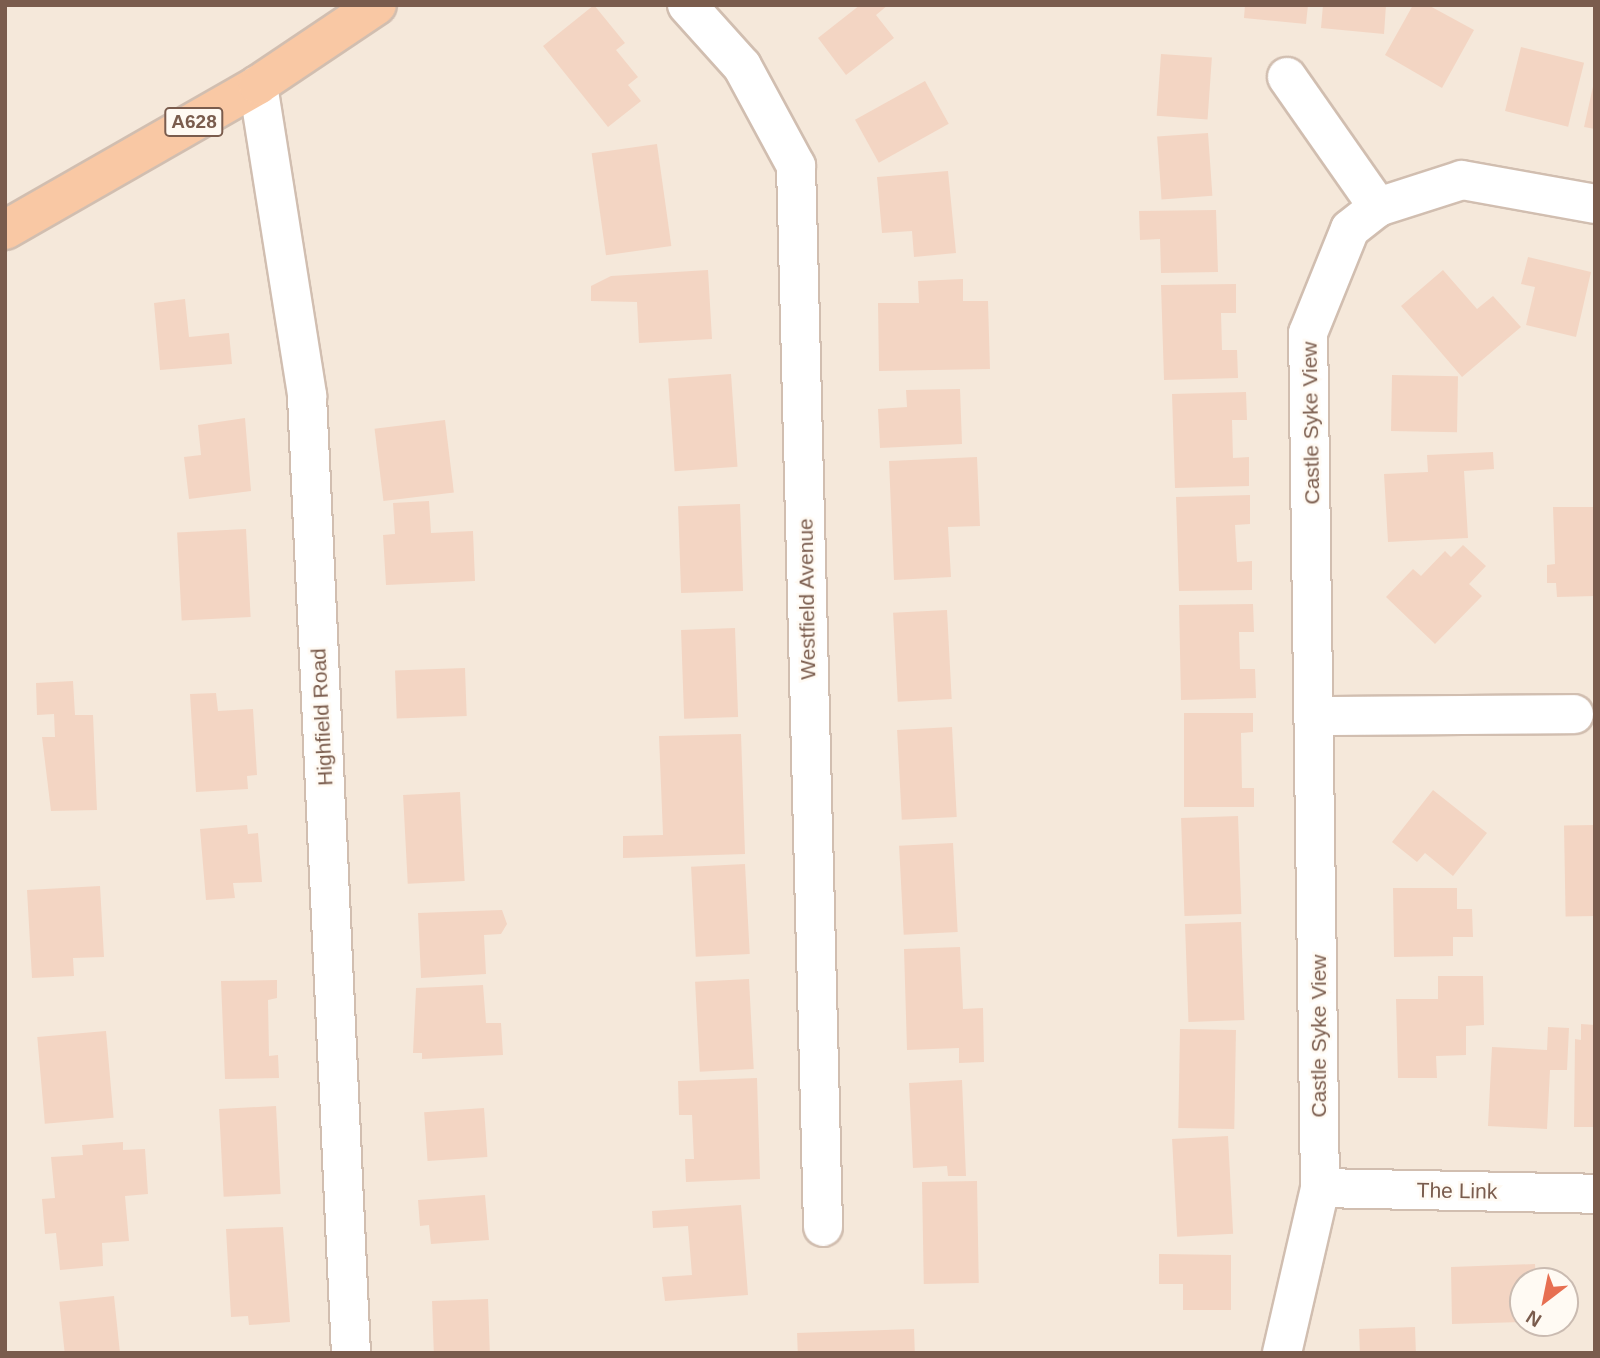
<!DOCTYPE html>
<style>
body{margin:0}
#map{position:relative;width:1600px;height:1358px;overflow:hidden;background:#fdf6ec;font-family:Arial,sans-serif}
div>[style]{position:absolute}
.residential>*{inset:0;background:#f5e8da}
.building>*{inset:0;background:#f3d5c3;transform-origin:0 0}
.roads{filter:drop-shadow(2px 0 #d1beb0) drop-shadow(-2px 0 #d1beb0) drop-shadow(0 2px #d1beb0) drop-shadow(0 -2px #d1beb0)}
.minor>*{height:38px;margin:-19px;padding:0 19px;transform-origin:19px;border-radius:19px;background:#fff}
.trunk>*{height:38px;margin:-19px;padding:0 19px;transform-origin:19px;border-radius:19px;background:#f9c8a4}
span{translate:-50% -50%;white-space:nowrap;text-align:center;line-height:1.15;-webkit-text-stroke:5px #fffaf3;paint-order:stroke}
.shield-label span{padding:2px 5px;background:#fffaf3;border:2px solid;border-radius:5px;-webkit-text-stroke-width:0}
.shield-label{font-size:19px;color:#7a5c4d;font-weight:700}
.street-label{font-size:21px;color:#7a5c4d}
.frame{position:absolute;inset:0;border:7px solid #7a5c4d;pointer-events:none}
.north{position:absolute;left:1509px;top:1267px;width:70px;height:70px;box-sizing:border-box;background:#fffaf3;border:2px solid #cabbb1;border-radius:50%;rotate:212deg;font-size:19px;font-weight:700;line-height:28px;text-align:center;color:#7a5c4d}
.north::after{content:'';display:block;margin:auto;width:24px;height:32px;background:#e76f51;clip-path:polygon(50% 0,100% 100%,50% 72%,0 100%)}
</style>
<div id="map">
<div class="residential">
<i style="clip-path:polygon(evenodd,5px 5px,1595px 5px,1595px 1353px,5px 1353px,5px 5px,1523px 1281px,1565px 1281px,1565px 1323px,1523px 1323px,1523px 1281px)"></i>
</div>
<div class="building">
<i style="clip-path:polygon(594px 5px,625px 43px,616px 50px,638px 77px,628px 85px,641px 101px,608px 127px,543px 46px)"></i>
<i style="clip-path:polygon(860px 5px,888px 5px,876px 15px,894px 38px,846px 75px,818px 38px)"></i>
<i style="clip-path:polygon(1245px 5px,1308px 5px,1306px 24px,1244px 18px)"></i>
<i style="clip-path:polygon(1323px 5px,1386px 5px,1384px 34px,1321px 28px)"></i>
<i style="clip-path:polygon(1413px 5px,1428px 5px,1474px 30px,1442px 88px,1385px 55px)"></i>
<i style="left:1521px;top:47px;width:65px;height:66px;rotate:14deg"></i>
<i style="left:1161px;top:54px;width:51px;height:62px;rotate:4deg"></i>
<i style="left:925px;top:81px;width:49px;height:80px;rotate:61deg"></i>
<i style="clip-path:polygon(1594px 82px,1595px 82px,1595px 129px,1584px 127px)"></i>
<i style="left:1208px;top:133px;width:63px;height:51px;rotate:86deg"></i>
<i style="left:657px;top:144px;width:103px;height:66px;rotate:82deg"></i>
<i style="clip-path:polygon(948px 171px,956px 253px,914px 257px,912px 231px,882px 233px,877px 177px)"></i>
<i style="clip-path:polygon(1216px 210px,1218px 272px,1161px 273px,1160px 239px,1140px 240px,1139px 211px)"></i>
<i style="clip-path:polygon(1528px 257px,1591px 272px,1576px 337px,1526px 325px,1535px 287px,1521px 284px)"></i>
<i style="clip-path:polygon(708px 270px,712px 339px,639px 343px,637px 302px,591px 301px,591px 286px,611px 276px)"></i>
<i style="clip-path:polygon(1443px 270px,1477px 309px,1493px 296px,1521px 327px,1462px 377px,1401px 306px)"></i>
<i style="clip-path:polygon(963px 279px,963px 301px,988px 301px,990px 369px,879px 371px,878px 303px,919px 303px,918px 281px)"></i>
<i style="clip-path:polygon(1236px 284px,1236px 313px,1221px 313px,1222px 350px,1237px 350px,1238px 378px,1164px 380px,1161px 285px)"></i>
<i style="clip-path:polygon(185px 299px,189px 337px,229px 333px,232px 364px,160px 370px,154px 303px)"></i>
<i style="left:731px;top:374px;width:93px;height:63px;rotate:86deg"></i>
<i style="left:1392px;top:375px;width:66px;height:56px;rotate:1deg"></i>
<i style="clip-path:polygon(960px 389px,962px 444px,880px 448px,878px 409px,907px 407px,906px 390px)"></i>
<i style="clip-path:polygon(1246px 392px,1247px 420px,1232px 420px,1233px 458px,1249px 457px,1249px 486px,1175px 488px,1172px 394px)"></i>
<i style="clip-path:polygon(245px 418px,251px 491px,189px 499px,184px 457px,201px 455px,198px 425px)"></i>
<i style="left:445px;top:420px;width:73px;height:71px;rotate:83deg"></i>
<i style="clip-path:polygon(1493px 452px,1494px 469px,1464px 471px,1468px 538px,1388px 542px,1384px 474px,1428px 472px,1427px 455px)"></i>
<i style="clip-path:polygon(977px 457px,980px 526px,948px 527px,951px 577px,894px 580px,889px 461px)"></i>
<i style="clip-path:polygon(1250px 495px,1250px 524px,1235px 525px,1237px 562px,1252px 561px,1252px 590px,1179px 591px,1176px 497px)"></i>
<i style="clip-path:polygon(429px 501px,431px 533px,473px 531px,475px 581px,386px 585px,383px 535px,395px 534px,393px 503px)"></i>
<i style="left:740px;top:504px;width:87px;height:62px;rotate:88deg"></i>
<i style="clip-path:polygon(1553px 507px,1595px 507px,1595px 596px,1557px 597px,1556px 583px,1547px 583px,1547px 565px,1555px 564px)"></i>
<i style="left:246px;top:529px;width:88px;height:69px;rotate:87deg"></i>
<i style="clip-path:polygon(1463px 545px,1486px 566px,1469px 584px,1482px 596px,1435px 644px,1386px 597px,1413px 569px,1421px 576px,1445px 551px,1451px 557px)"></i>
<i style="clip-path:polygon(1253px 604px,1254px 632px,1239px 632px,1240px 669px,1255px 669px,1256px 698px,1181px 700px,1179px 605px)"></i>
<i style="left:947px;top:610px;width:89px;height:54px;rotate:87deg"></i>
<i style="left:735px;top:628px;width:89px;height:54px;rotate:88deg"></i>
<i style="left:465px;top:668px;width:48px;height:70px;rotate:88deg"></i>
<i style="clip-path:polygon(73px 681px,75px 715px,93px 715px,97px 810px,51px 811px,42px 737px,55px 737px,54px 714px,37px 715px,36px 683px)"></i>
<i style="clip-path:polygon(216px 693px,218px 711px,253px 709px,257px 775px,247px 776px,248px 789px,196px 792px,190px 694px)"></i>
<i style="clip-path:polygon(1184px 713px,1253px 713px,1253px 732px,1241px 733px,1242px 788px,1254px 788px,1254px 807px,1184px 807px)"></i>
<i style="left:952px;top:727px;width:90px;height:55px;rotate:87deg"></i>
<i style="clip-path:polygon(741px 734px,745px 854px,623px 858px,623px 836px,663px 835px,659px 736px)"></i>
<i style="clip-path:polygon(1433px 790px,1487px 833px,1453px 876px,1425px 853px,1417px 862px,1392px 842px)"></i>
<i style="left:460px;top:792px;width:89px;height:57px;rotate:87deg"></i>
<i style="left:1238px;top:816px;width:98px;height:57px;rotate:88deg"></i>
<i style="clip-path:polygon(247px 825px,248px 834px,258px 833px,262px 882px,233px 883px,235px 898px,206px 900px,200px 829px)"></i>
<i style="left:1594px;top:825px;width:91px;height:30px;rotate:89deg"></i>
<i style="left:953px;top:843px;width:89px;height:54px;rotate:87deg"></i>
<i style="left:745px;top:864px;width:90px;height:54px;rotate:87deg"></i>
<i style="clip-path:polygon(100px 886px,104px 957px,73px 958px,74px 976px,32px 978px,27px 890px)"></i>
<i style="clip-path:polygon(1393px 888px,1457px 888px,1457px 909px,1472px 909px,1473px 937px,1453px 937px,1453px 956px,1394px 957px)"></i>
<i style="clip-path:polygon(502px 910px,507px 924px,501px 934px,484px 935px,486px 974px,421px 978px,418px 913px)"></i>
<i style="left:1241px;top:922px;width:98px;height:56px;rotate:88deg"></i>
<i style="clip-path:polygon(960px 947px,963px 1009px,983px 1008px,984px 1062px,959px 1063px,959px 1048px,907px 1050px,904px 949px)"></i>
<i style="clip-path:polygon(1438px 976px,1483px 976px,1484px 1025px,1466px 1026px,1466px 1055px,1436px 1056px,1437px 1078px,1398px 1078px,1396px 999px,1438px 999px)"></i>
<i style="left:749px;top:979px;width:90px;height:54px;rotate:87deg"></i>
<i style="clip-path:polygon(277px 980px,277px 998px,268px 1000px,269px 1056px,278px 1055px,279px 1078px,225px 1079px,221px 981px)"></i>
<i style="clip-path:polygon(483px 985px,486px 1023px,501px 1023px,503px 1055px,422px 1059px,422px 1053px,413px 1053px,416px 988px)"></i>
<i style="clip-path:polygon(1581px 1024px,1595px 1025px,1595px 1127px,1574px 1127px,1575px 1039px,1581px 1040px)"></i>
<i style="clip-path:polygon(1548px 1027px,1569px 1028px,1567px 1070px,1550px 1070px,1547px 1129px,1488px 1126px,1492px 1047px,1547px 1050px)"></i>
<i style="left:1180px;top:1029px;width:56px;height:99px;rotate:1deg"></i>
<i style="left:106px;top:1031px;width:87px;height:69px;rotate:85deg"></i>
<i style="clip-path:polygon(757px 1078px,760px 1179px,686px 1182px,685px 1159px,694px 1159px,692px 1115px,679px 1115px,678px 1081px)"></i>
<i style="clip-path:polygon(962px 1080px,966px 1176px,948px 1176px,947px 1166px,913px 1168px,909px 1083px)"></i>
<i style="left:276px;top:1106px;width:88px;height:57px;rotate:87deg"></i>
<i style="left:484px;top:1108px;width:49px;height:60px;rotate:86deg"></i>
<i style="left:1228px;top:1136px;width:98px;height:56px;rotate:87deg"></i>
<i style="clip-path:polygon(123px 1142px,123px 1150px,145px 1149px,148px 1194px,125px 1196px,129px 1241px,102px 1243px,103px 1266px,60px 1270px,56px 1233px,45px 1234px,42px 1199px,55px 1198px,51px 1157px,83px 1155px,82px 1145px)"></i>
<i style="left:977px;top:1181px;width:102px;height:55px;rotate:89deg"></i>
<i style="clip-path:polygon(485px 1195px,489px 1240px,431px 1244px,429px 1225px,420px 1226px,418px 1200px)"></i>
<i style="clip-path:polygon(741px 1205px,748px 1295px,665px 1301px,662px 1277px,692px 1275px,688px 1226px,653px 1228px,652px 1211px)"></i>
<i style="clip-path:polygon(283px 1227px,290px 1322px,249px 1325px,248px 1316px,231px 1317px,226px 1229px)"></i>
<i style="clip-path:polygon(1159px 1254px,1231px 1255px,1231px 1310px,1183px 1310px,1183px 1284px,1159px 1284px)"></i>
<i style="clip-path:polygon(1535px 1264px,1536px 1281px,1523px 1281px,1523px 1322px,1452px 1324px,1451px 1267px)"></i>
<i style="left:114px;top:1296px;width:57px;height:55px;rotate:84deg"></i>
<i style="left:488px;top:1299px;width:54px;height:56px;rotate:88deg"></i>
<i style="left:1415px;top:1327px;width:26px;height:56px;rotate:88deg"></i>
<i style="left:914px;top:1329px;width:24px;height:117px;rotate:88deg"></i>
</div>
<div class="roads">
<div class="minor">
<i style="left:687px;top:5px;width:82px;rotate:48deg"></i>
<i style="left:742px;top:66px;width:114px;rotate:61.6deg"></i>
<i style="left:796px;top:166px;width:1061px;rotate:88.54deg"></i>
<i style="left:1287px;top:77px;width:159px;rotate:55deg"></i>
<i style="left:258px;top:85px;width:315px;rotate:81deg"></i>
<i style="left:307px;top:396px;width:958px;rotate:87.37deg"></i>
<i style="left:1318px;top:716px;width:256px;rotate:-0.4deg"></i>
<i style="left:1320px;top:1188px;width:275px;rotate:1.2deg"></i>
<i style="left:1282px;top:1353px;width:169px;rotate:-77deg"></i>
<i style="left:1320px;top:1188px;width:855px;rotate:-90.8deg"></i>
<i style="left:1308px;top:333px;width:112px;rotate:-68deg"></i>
<i style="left:1350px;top:229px;width:36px;rotate:-38deg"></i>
<i style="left:1378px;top:207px;width:88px;rotate:-17.8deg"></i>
<i style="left:1462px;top:180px;width:135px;rotate:10.2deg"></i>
</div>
<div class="trunk">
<i style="left:5px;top:230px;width:292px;rotate:-29.8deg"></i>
<i style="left:258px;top:85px;width:143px;rotate:-33.9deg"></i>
</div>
</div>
<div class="shield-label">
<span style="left:194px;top:122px">A628</span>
</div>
<div class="street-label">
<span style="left:1311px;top:423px;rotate:-91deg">Castle Syke View</span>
<span style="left:807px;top:599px;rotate:-91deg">Westfield Avenue</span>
<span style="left:322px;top:717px;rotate:-93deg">Highfield Road</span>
<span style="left:1319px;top:1036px;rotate:-90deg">Castle Syke View</span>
<span style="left:1457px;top:1191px;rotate:1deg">The Link</span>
</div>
<div class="frame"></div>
<div class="north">N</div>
</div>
